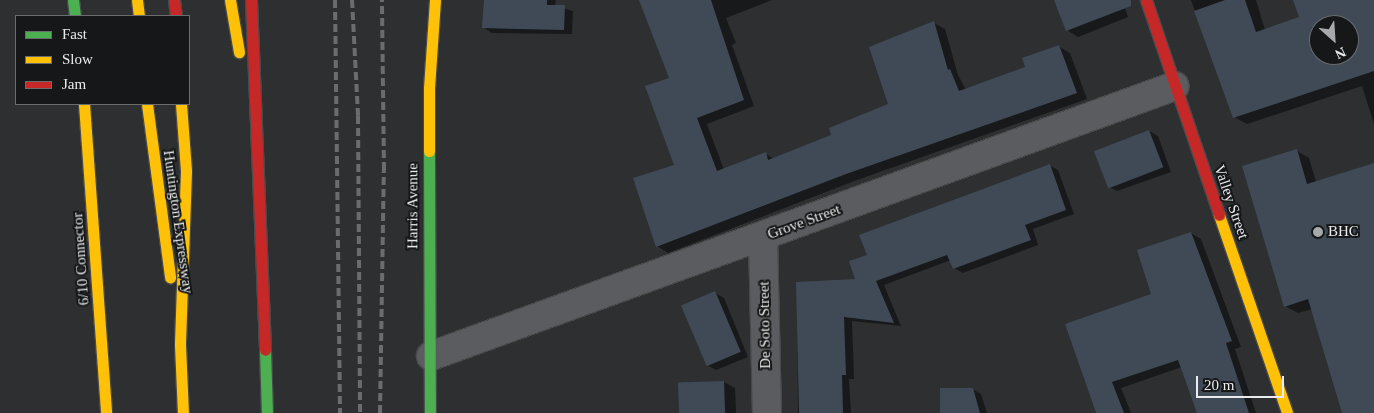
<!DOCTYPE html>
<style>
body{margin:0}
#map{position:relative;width:1374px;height:413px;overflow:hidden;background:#2d2f31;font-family:Georgia,serif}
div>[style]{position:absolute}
.shadow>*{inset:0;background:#0007}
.building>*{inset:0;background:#3f4a56;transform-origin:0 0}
.roads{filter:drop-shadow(1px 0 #484a4c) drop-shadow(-1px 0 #484a4c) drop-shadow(0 1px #484a4c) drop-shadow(0 -1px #484a4c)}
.street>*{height:28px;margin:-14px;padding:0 14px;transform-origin:14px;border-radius:14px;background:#5b5c5f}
.fast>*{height:11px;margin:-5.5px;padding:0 5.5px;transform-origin:5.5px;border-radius:5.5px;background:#4caf50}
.slow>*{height:11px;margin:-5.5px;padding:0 5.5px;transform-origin:5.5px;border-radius:5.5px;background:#ffc107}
.jam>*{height:11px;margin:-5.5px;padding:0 5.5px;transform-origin:5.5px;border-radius:5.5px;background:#c62828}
.rail>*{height:4px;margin-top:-2px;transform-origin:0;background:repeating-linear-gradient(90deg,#6b6c6d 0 8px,transparent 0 12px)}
.dots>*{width:14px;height:14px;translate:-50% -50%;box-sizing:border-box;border:2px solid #151718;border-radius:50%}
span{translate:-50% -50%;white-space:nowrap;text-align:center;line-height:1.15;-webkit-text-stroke:4px #151718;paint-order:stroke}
.street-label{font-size:15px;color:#e9ebee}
.poi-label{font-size:15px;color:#e9ebee}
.left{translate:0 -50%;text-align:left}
.legend{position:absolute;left:15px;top:15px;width:175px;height:90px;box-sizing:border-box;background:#151718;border:1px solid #6a6c6e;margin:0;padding:6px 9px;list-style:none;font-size:15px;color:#e9ebee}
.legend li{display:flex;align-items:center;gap:10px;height:25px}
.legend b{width:25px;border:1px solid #6a6c6e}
.north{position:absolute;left:1309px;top:15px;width:50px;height:50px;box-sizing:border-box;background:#151718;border:1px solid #6a6c6e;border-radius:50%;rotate:154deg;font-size:14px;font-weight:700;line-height:20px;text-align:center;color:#e9ebee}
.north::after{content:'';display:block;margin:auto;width:18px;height:22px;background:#a7a9ac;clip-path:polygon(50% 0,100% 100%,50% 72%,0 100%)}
.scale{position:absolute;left:1196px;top:376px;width:88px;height:22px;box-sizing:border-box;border:2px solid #e9ebee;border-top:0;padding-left:6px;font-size:15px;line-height:18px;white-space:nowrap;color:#e9ebee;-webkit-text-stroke:4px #151718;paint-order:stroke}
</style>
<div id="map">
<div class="shadow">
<i style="clip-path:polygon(485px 0,556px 0,555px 6px,573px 11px,572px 34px,492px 33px,484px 28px)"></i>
<i style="clip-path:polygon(640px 0,772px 0,726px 18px,736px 43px,732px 45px,754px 106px,707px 124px,724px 170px,766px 154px,774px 159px,833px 136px,890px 105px,934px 23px,945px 29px,958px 75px,966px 90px,1027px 67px,1058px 46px,1070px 53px,1087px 99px,857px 180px,668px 253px,657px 246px,675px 166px,670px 78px)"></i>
<i style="clip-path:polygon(1056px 0,1122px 0,1128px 17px,1078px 37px,1067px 30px)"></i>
<i style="clip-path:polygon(evenodd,1191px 0,1256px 0,1265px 30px,1300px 18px,1294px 0,1374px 0,1374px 124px,1362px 86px,1247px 124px,1234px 117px,1191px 0,1319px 25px,1349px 25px,1349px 55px,1319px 55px,1319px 25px)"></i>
<i style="clip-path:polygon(1149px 131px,1158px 136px,1171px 172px,1117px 191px,1109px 187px)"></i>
<i style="clip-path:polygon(1297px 151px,1309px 158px,1316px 182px,1374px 165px,1374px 413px,1343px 413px,1312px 309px,1298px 313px,1285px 306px)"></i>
<i style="clip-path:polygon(1049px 165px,1058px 170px,1074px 214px,1033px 229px,1038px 245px,963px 273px,954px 268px,951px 260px,884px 285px,901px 326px,852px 321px,854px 379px,849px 379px,851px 413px,798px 413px,797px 283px,857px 281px,868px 255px)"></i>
<i style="clip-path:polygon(1191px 233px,1201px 239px,1241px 347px,1235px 349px,1256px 413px,1198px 413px,1182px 367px,1121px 388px,1131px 413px,1096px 413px,1066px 325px,1153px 295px)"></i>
<i style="clip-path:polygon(715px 293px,724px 298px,748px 357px,716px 370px,707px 365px,683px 306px)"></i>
<i style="clip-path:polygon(724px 382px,735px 388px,736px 413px,680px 413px)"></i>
<i style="clip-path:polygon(972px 389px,981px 394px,987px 413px,941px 413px)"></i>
</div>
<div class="building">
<i style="clip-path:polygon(484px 0,547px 0,547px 5px,565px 5px,564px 30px,482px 28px)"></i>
<i style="clip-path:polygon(639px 0,711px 0,744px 100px,697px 118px,717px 171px,766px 152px,768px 160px,831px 135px,829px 128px,888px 104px,869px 47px,934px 21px,948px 70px,950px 69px,959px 91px,1025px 67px,1022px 58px,1059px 45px,1077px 93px,846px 174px,656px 247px,633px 178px,674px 165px,645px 86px,669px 78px)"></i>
<i style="clip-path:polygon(1054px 0,1131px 0,1131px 6px,1066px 31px)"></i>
<i style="clip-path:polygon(evenodd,1225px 0,1245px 0,1256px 32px,1299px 17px,1293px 0,1374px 0,1374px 71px,1233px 118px,1194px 11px,1225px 0,1319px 25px,1349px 25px,1349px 55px,1319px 55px,1319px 25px)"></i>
<i style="left:1149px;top:130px;width:40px;height:59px;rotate:69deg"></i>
<i style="clip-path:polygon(1297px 149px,1307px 184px,1374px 163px,1374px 413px,1342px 413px,1308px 299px,1284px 307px,1242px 166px)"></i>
<i style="clip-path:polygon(1050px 164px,1066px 210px,1025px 225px,1031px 240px,953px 269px,947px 255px,876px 281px,894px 323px,844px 317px,846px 375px,842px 375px,843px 413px,799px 413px,796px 282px,855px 279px,849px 261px,867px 255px,859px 235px)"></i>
<i style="clip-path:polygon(1191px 232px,1232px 341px,1226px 343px,1249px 413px,1197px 413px,1178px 360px,1112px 382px,1124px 413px,1096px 413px,1065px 324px,1151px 294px,1137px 250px)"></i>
<i style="left:715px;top:291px;width:66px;height:37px;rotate:67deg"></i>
<i style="left:724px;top:381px;width:32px;height:46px;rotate:88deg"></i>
<i style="clip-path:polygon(940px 388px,973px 388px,980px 413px,940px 413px)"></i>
</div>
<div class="roads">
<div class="street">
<i style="left:763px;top:238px;width:175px;rotate:88.7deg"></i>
<i style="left:431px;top:356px;width:791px;rotate:-19.95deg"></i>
</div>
<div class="fast">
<i style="left:73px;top:0;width:16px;rotate:83deg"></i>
<i style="left:429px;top:151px;width:262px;rotate:89.8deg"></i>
<i style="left:265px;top:350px;width:63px;rotate:88.2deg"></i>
</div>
<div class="slow">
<i style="left:137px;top:0;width:16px;rotate:83deg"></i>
<i style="left:230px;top:0;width:53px;rotate:80.2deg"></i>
<i style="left:84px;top:104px;width:310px;rotate:85.9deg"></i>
<i style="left:147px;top:104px;width:175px;rotate:82.4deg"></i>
<i style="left:181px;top:104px;width:67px;rotate:85.7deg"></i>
<i style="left:186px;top:171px;width:174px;rotate:92deg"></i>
<i style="left:180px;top:345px;width:68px;rotate:87.5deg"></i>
<i style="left:429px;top:151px;width:63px;rotate:-90deg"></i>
<i style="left:429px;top:88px;width:88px;rotate:-86.1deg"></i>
<i style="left:1219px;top:215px;width:209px;rotate:71deg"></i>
</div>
<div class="jam">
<i style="left:174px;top:0;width:16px;rotate:83deg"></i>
<i style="left:251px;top:0;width:350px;rotate:87.7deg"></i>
<i style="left:1146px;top:0;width:227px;rotate:71.2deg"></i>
</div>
</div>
<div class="rail">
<i style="left:335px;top:0;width:413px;rotate:89.3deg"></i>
<i style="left:352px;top:0;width:116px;rotate:87deg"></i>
<i style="left:358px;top:116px;width:297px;rotate:89.6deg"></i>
<i style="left:380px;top:413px;width:243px;rotate:-89.1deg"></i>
<i style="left:384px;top:170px;width:170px;rotate:-90.7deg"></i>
</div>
<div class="dots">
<i style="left:1318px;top:232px;background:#a7a9ac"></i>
</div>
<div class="street-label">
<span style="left:1231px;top:202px;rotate:71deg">Valley Street</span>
<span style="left:413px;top:206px;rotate:-90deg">Harris Avenue</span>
<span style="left:178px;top:222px;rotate:82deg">Huntington Expressway</span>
<span style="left:804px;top:222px;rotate:-20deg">Grove Street</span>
<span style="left:81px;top:259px;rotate:-94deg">6/10 Connector</span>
<span style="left:765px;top:325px;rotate:-91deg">De Soto Street</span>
</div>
<div class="poi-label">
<span class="left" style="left:1328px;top:232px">BHC</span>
</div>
<ul class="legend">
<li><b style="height:6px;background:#4caf50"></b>Fast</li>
<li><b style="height:6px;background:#ffc107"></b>Slow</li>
<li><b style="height:6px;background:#c62828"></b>Jam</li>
</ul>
<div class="north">N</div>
<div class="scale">20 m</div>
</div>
